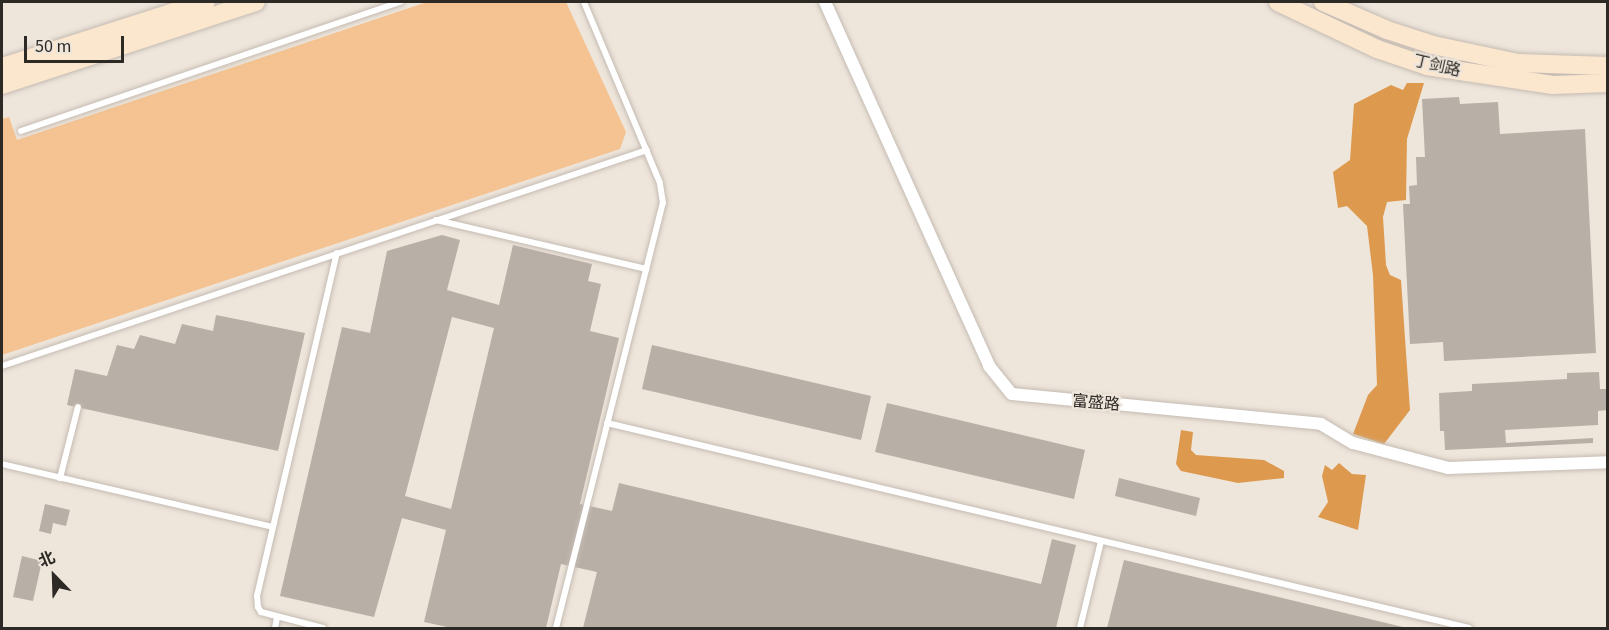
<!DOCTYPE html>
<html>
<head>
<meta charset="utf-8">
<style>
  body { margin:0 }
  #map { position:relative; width:1609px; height:630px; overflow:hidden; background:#eee5db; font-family:"Source Sans 3","Noto Sans SC",sans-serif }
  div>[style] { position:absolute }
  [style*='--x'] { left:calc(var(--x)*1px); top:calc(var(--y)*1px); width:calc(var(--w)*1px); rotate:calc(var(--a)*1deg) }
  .green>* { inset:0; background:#f4c391 }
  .water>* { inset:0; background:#dd9a4f }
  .building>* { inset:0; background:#b8afa6 }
  .roads { filter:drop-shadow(0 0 2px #c4bbb2) drop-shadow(0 0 2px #c4bbb2) }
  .service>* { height:6px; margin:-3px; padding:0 3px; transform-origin:3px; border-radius:3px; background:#fff }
  .minor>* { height:12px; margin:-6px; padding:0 6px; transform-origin:6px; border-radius:6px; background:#fff }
  .secondary>* { height:18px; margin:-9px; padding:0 9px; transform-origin:9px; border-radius:9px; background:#fbe6ce }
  span { translate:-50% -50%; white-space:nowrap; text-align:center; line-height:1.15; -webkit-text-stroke:4.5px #eee5db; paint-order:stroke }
  .street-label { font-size:16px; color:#2d2a26 }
  .frame { position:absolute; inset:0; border:3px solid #2d2a26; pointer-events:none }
  .north { position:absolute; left:24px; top:546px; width:60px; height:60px; -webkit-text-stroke:4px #eee5db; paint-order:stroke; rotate:337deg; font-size:16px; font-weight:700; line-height:24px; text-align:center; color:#2d2a26 }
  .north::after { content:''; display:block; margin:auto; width:21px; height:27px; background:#2d2a26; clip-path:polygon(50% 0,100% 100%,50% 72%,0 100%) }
  .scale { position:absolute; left:24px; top:36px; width:100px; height:27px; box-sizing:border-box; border:3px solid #2d2a26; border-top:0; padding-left:8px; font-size:18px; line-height:21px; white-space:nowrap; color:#2d2a26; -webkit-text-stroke:4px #eee5db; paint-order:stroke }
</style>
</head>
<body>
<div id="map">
  <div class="green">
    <div style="clip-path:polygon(427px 2px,566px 2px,626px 132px,620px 149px,2px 355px,2px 119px,9px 117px,17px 140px)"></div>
  </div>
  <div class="water">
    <div style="clip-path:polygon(1407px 83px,1424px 83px,1407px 139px,1406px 200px,1387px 202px,1383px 217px,1386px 265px,1390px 275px,1401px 280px,1410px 410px,1384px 444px,1353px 434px,1368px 395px,1377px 385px,1373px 275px,1367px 226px,1347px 206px,1338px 208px,1333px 172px,1350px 160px,1354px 104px,1391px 85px,1403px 90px)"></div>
    <div style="clip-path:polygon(1181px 430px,1193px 432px,1191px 450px,1196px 455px,1264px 460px,1284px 471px,1284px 478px,1238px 483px,1181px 471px,1176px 464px)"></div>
    <div style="clip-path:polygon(1339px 463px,1352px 474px,1366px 475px,1358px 530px,1318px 517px,1328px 502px,1322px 476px,1325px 465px,1332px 470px)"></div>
  </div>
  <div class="building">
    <div style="clip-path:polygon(1459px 97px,1460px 104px,1498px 102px,1500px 134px,1585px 129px,1596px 353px,1444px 361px,1443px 342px,1410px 344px,1403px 204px,1410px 204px,1409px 186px,1417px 185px,1416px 157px,1425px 157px,1422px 99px)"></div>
    <div style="clip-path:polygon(evenodd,442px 235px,460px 240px,447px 290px,499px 305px,513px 245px,592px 264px,588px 281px,601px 284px,590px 331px,619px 338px,580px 504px,612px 511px,619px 483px,1041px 584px,1052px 539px,1076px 545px,1056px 628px,583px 628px,597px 572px,561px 564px,546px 628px,452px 628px,424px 622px,446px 530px,402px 518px,374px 617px,280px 596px,342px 327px,370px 333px,387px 251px,442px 235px,452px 317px,494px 328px,451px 509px,405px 496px,452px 317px)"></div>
    <div style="clip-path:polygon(216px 315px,305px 333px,278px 451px,67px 405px,75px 369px,107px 376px,117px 345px,134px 349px,140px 335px,175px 344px,182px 324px,213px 331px)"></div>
    <div style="clip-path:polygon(652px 345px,871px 396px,861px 440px,642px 389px)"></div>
    <div style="clip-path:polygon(1599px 372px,1600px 389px,1608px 389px,1608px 410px,1598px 411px,1598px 425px,1505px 430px,1506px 443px,1593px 438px,1593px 443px,1445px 450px,1444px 431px,1440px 431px,1439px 393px,1472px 391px,1472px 384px,1567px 379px,1567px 373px)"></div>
    <div style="clip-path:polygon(887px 403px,1085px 450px,1074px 499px,875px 452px)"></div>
    <div style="clip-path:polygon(1119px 478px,1200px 498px,1196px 516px,1115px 496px)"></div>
    <div style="clip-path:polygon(45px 504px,70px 510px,66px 526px,53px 523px,51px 534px,39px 531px)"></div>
    <div style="clip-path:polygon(22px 556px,42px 561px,33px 601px,13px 597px)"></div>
    <div style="clip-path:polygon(1124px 560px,1407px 628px,1107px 628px)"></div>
  </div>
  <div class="roads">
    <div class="service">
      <div style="--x:21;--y:131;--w:401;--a:-18.8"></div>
      <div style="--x:436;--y:220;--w:216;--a:13.1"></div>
      <div style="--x:2;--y:366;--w:680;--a:-18.51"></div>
      <div style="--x:607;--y:423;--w:886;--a:13.38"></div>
      <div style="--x:2;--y:464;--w:278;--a:13.1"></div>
      <div style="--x:60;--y:478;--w:73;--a:-75.8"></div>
      <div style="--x:275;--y:628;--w:10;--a:-79"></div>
      <div style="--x:323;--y:628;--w:64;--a:-165.5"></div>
      <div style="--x:261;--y:612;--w:6;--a:-121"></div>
      <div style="--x:258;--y:607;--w:11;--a:-95"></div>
      <div style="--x:257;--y:596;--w:352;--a:-76.9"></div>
      <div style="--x:556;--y:628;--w:438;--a:-75.9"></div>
      <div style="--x:663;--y:203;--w:20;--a:-99"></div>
      <div style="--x:660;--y:183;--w:196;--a:-112.8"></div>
      <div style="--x:1080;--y:628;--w:89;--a:-76.4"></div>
    </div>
    <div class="minor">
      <div style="--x:825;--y:2;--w:399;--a:65.7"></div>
      <div style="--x:989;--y:366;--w:36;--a:51"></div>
      <div style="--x:1012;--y:394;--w:310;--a:5.5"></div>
      <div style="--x:1321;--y:424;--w:37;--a:31"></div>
      <div style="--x:1353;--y:443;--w:98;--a:14.7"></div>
      <div style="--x:1448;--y:468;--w:160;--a:-2.1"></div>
    </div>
    <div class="secondary">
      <div style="--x:1278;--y:2;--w:110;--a:25.4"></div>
      <div style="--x:1377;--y:49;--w:53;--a:18.8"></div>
      <div style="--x:1427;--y:66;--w:127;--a:8.6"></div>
      <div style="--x:1553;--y:85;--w:55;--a:-2.1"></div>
      <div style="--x:1323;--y:2;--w:70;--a:23.6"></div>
      <div style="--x:1387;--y:30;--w:48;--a:18.1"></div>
      <div style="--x:1433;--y:45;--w:87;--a:12"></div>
      <div style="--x:1518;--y:63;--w:90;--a:1.9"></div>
      <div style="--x:2;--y:67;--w:214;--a:-17.7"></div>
      <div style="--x:2;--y:85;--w:267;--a:-18.1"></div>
    </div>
  </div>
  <div class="street-label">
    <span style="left:1437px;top:66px;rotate:13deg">丁剑路</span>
    <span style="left:1096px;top:403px;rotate:5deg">富盛路</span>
  </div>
  <div class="frame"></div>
  <div class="north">北</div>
  <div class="scale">50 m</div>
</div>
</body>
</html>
